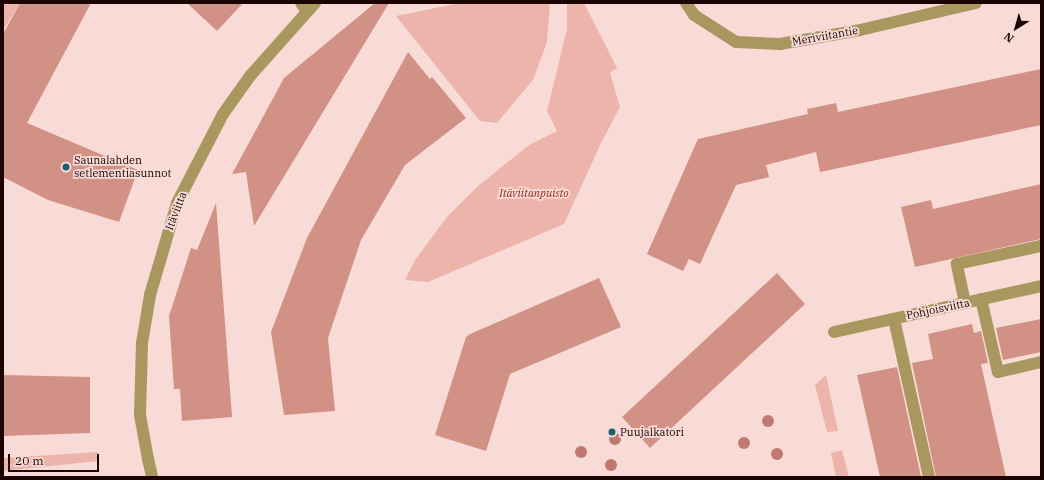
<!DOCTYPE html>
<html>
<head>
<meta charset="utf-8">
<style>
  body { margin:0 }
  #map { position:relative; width:1044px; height:480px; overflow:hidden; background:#f8dbd6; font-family:"IBM Plex Serif",serif }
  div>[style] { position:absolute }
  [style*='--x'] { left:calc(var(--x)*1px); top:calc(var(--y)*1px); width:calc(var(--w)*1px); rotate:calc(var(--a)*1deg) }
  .green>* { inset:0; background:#ecb4aa }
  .building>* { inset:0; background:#d29185 }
  .lane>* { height:12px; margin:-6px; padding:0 6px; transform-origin:6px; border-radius:6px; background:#aa9760 }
  .street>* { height:12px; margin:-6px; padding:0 6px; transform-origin:6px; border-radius:6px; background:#aa9760 }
  .trees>* { width:12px; height:12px; margin:-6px; border-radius:50%; background:#bf796f }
  .dots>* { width:11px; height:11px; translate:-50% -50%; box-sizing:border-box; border:2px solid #f8dbd6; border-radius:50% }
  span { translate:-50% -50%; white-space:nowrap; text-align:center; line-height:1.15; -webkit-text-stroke:3.5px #f8dbd6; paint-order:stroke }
  .street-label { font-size:11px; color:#1a0503 }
  .poi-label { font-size:11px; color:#1a0503 }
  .left { translate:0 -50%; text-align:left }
  .park-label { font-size:11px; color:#90291b; font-style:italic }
  .frame { position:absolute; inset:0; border:4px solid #1a0503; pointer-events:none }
  .north { position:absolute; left:996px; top:8px; width:40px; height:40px; -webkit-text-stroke:3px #f8dbd6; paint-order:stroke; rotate:217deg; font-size:11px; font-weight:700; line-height:16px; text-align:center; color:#1a0503 }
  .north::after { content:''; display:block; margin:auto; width:14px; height:18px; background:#1a0503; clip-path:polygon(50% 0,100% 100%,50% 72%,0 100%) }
  .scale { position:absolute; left:8px; top:454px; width:91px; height:18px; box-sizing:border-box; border:2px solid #1a0503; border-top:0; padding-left:5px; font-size:12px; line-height:14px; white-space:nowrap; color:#1a0503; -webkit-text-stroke:3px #f8dbd6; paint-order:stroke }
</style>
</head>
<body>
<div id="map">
  <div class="green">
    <div style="clip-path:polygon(3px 3px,20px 3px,3px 30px)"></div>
    <div style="clip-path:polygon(460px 3px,550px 3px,547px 42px,533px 80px,497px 123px,480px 121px,396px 16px)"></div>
    <div style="clip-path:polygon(567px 3px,584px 3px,617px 68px,610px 73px,620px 107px,601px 143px,564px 224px,428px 282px,405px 280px,415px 260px,447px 217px,477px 187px,529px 145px,557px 131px,547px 111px,567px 29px)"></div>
    <div style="clip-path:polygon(826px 375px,838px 431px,827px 432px,815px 385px)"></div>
    <div style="clip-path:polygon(842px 450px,849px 477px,836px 477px,831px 453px)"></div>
    <div style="clip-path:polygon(98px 452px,98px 461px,3px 471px,3px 458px)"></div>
  </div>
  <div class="building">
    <div style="clip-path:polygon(20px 3px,91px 3px,27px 123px,138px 170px,119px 222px,48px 200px,3px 177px,3px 34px)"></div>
    <div style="clip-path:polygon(187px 3px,243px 3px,217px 31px)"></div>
    <div style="clip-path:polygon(375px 3px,389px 3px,254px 226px,246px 172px,232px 174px,284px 78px)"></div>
    <div style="clip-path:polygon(408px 52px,430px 79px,432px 77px,466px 118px,405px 165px,361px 240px,328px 338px,335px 411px,284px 415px,271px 332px,307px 238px)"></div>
    <div style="clip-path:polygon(1041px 69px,1041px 125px,820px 172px,816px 152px,766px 165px,769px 177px,736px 185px,700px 264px,689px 259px,683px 271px,647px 254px,698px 139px,808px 114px,807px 109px,836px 103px,838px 112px)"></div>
    <div style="clip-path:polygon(1041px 184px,1041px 239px,915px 267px,901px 207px,931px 200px,933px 209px)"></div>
    <div style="clip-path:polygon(216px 203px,232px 417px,182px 421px,180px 389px,174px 389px,169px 316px,191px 248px,197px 250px)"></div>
    <div style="clip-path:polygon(777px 273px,805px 304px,650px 448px,622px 417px)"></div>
    <div style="clip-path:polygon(599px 278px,621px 327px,510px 374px,486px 451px,435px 435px,466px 337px,470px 334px)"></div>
    <div style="clip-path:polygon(1041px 319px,1041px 352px,1003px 360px,996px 328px)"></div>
    <div style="clip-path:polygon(972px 324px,974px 333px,981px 331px,988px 363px,981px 364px,1006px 477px,936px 477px,912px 363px,933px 359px,928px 334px)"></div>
    <div style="clip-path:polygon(897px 367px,921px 477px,880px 477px,857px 375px)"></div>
    <div style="clip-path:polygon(3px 375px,90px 377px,90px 433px,3px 436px)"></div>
  </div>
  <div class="lane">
    <div style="--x:301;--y:3;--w:9;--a:54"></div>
    <div style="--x:981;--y:299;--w:75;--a:76.9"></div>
    <div style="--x:998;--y:372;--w:44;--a:-13.1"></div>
    <div style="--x:965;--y:303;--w:40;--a:-102"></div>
    <div style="--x:957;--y:264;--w:86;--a:-12.1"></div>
    <div style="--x:894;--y:319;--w:162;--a:77.5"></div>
    <div style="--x:148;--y:459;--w:18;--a:77"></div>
  </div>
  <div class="street">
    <div style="--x:686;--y:3;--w:14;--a:56"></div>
    <div style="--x:694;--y:15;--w:50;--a:32.7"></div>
    <div style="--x:736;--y:42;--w:44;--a:2.6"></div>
    <div style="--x:780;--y:44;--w:81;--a:-9.9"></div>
    <div style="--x:860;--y:30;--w:119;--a:-13.1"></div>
    <div style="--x:834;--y:332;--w:212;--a:-12.5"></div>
    <div style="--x:148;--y:459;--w:45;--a:-100.3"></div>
    <div style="--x:140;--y:415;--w:72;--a:-88.4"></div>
    <div style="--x:142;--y:343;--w:49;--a:-80.5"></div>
    <div style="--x:150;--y:295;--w:96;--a:-73.6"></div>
    <div style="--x:177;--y:203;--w:100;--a:-62.7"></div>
    <div style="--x:223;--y:114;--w:47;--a:-54.6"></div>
    <div style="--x:250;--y:76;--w:98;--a:-48.3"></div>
  </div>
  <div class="trees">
    <div style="left:768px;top:421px"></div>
    <div style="left:615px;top:439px"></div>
    <div style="left:744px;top:443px"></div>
    <div style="left:581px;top:452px"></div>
    <div style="left:777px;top:454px"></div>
    <div style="left:611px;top:465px"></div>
  </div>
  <div class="dots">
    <div style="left:66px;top:167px;background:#18636f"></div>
    <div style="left:612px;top:432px;background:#18636f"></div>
  </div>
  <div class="street-label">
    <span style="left:825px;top:36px;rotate:-10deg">Meriviitantie</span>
    <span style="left:176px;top:211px;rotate:-69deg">Itäviitta</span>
    <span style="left:938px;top:309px;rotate:-12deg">Pohjoisviitta</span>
  </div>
  <div class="poi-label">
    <span class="left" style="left:74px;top:167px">Saunalahden<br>setlementiasunnot</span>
    <span class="left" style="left:620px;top:432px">Puujalkatori</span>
  </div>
  <div class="park-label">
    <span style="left:534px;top:193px">Itäviitanpuisto</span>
  </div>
  <div class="frame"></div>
  <div class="north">N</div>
  <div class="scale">20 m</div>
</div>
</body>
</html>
